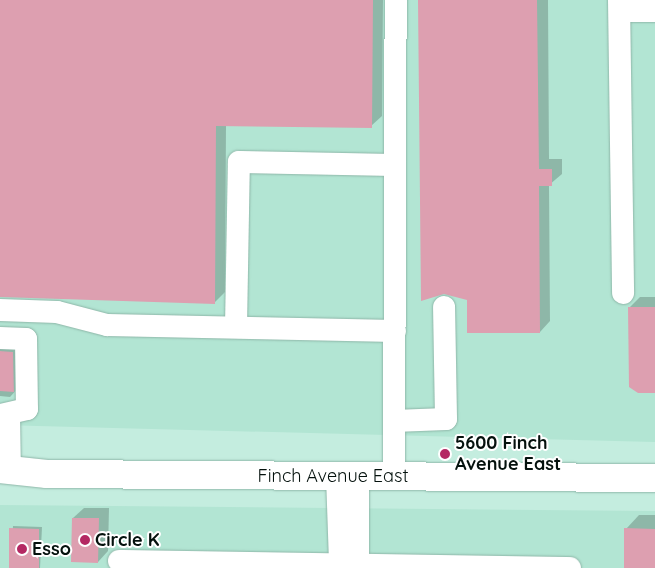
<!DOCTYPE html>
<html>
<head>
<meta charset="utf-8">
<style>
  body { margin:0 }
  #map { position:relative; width:655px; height:568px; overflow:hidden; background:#c4eddf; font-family:Quicksand,sans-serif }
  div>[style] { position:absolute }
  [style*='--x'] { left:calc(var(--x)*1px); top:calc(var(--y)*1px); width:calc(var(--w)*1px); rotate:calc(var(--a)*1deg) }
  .built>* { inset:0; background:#b2e5d3 }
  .shadow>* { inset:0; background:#0003 }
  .building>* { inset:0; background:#dd9fb0 }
  .roads { filter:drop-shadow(0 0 1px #8eb6a8) drop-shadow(0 0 1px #8eb6a8) }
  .minor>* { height:22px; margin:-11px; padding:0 11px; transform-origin:11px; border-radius:11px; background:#fff }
  .major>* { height:28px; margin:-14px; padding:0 14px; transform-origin:14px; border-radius:14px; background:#fff }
  .dots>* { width:14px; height:14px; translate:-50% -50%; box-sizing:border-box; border:2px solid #fff; border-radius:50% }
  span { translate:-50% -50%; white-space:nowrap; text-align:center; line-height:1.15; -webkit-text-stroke:4px #fff; paint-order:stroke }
  .poi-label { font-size:18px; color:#04110d; font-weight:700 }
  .left { translate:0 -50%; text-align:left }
  .street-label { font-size:18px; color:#04110d }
</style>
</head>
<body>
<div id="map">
  <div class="built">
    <div style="clip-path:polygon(0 0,655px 0,655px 442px,0 425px)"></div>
    <div style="clip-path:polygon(0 505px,655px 511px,655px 568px,0 568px)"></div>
  </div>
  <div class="shadow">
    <div style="clip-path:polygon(1px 0,383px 0,382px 116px,371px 126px,226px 125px,225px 292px,214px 303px,0 296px)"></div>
    <div style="clip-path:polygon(419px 0,548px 0,549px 159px,562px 159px,562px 174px,549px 185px,550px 321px,540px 332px,468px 299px)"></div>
    <div style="clip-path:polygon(640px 297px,655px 297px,655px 392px,629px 308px)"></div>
    <div style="clip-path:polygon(23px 341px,20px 386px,10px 397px,0 396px,0 343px)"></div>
    <div style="clip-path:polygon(84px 508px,109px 508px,108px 551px,98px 562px,73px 518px)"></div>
    <div style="clip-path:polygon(639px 515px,655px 515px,655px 568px,625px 568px,626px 529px)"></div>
    <div style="clip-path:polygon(13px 526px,42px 527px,40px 568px,10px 568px)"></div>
  </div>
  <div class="building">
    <div style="clip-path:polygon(0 0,373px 0,372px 128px,216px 126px,215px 304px,0 297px)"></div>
    <div style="clip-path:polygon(418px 0,537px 0,539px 169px,552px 169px,552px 186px,539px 186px,540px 333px,467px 333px,467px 300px,444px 294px,421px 301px)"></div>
    <div style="clip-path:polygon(628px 307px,655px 307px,655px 393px,638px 393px,629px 387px)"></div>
    <div style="clip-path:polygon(0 351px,13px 352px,14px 392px,0 391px)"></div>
    <div style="clip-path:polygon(72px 518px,99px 518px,98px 563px,71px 562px)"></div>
    <div style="clip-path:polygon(9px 528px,39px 529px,39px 568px,9px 568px)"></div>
    <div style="clip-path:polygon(624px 528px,655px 529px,655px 568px,624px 568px)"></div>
  </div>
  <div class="roads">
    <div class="minor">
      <div style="--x:619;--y:0;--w:293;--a:89.2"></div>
      <div style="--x:620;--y:11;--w:35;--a:0"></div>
      <div style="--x:0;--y:310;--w:57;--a:2"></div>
      <div style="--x:57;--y:312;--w:52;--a:14.6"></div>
      <div style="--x:107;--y:325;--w:288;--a:1.2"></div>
      <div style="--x:236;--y:327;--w:165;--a:-89"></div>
      <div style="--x:239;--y:162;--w:156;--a:1.1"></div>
      <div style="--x:0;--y:338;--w:26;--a:2"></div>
      <div style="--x:26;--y:339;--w:70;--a:89.2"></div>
      <div style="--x:27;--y:409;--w:28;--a:167"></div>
      <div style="--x:9;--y:416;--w:56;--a:89"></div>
      <div style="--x:394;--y:421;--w:52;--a:-2.2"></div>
      <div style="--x:446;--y:419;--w:112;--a:-91"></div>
      <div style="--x:337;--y:476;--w:87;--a:88"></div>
      <div style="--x:358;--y:477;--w:86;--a:90"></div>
      <div style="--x:394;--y:477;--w:477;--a:-89.8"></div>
      <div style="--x:119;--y:561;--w:451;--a:0.9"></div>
    </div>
    <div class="major">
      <div style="--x:0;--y:469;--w:47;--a:6.1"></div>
      <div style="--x:47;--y:474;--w:608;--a:0.38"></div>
    </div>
  </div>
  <div class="dots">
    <div style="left:445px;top:454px;background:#b42963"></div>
    <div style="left:85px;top:540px;background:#b42963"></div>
    <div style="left:22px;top:549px;background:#b42963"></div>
  </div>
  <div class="poi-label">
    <span class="left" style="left:455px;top:454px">5600 Finch<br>Avenue East</span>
    <span class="left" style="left:95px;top:540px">Circle K</span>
    <span class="left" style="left:32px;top:549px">Esso</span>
  </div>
  <div class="street-label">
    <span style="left:333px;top:476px">Finch Avenue East</span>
  </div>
</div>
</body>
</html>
